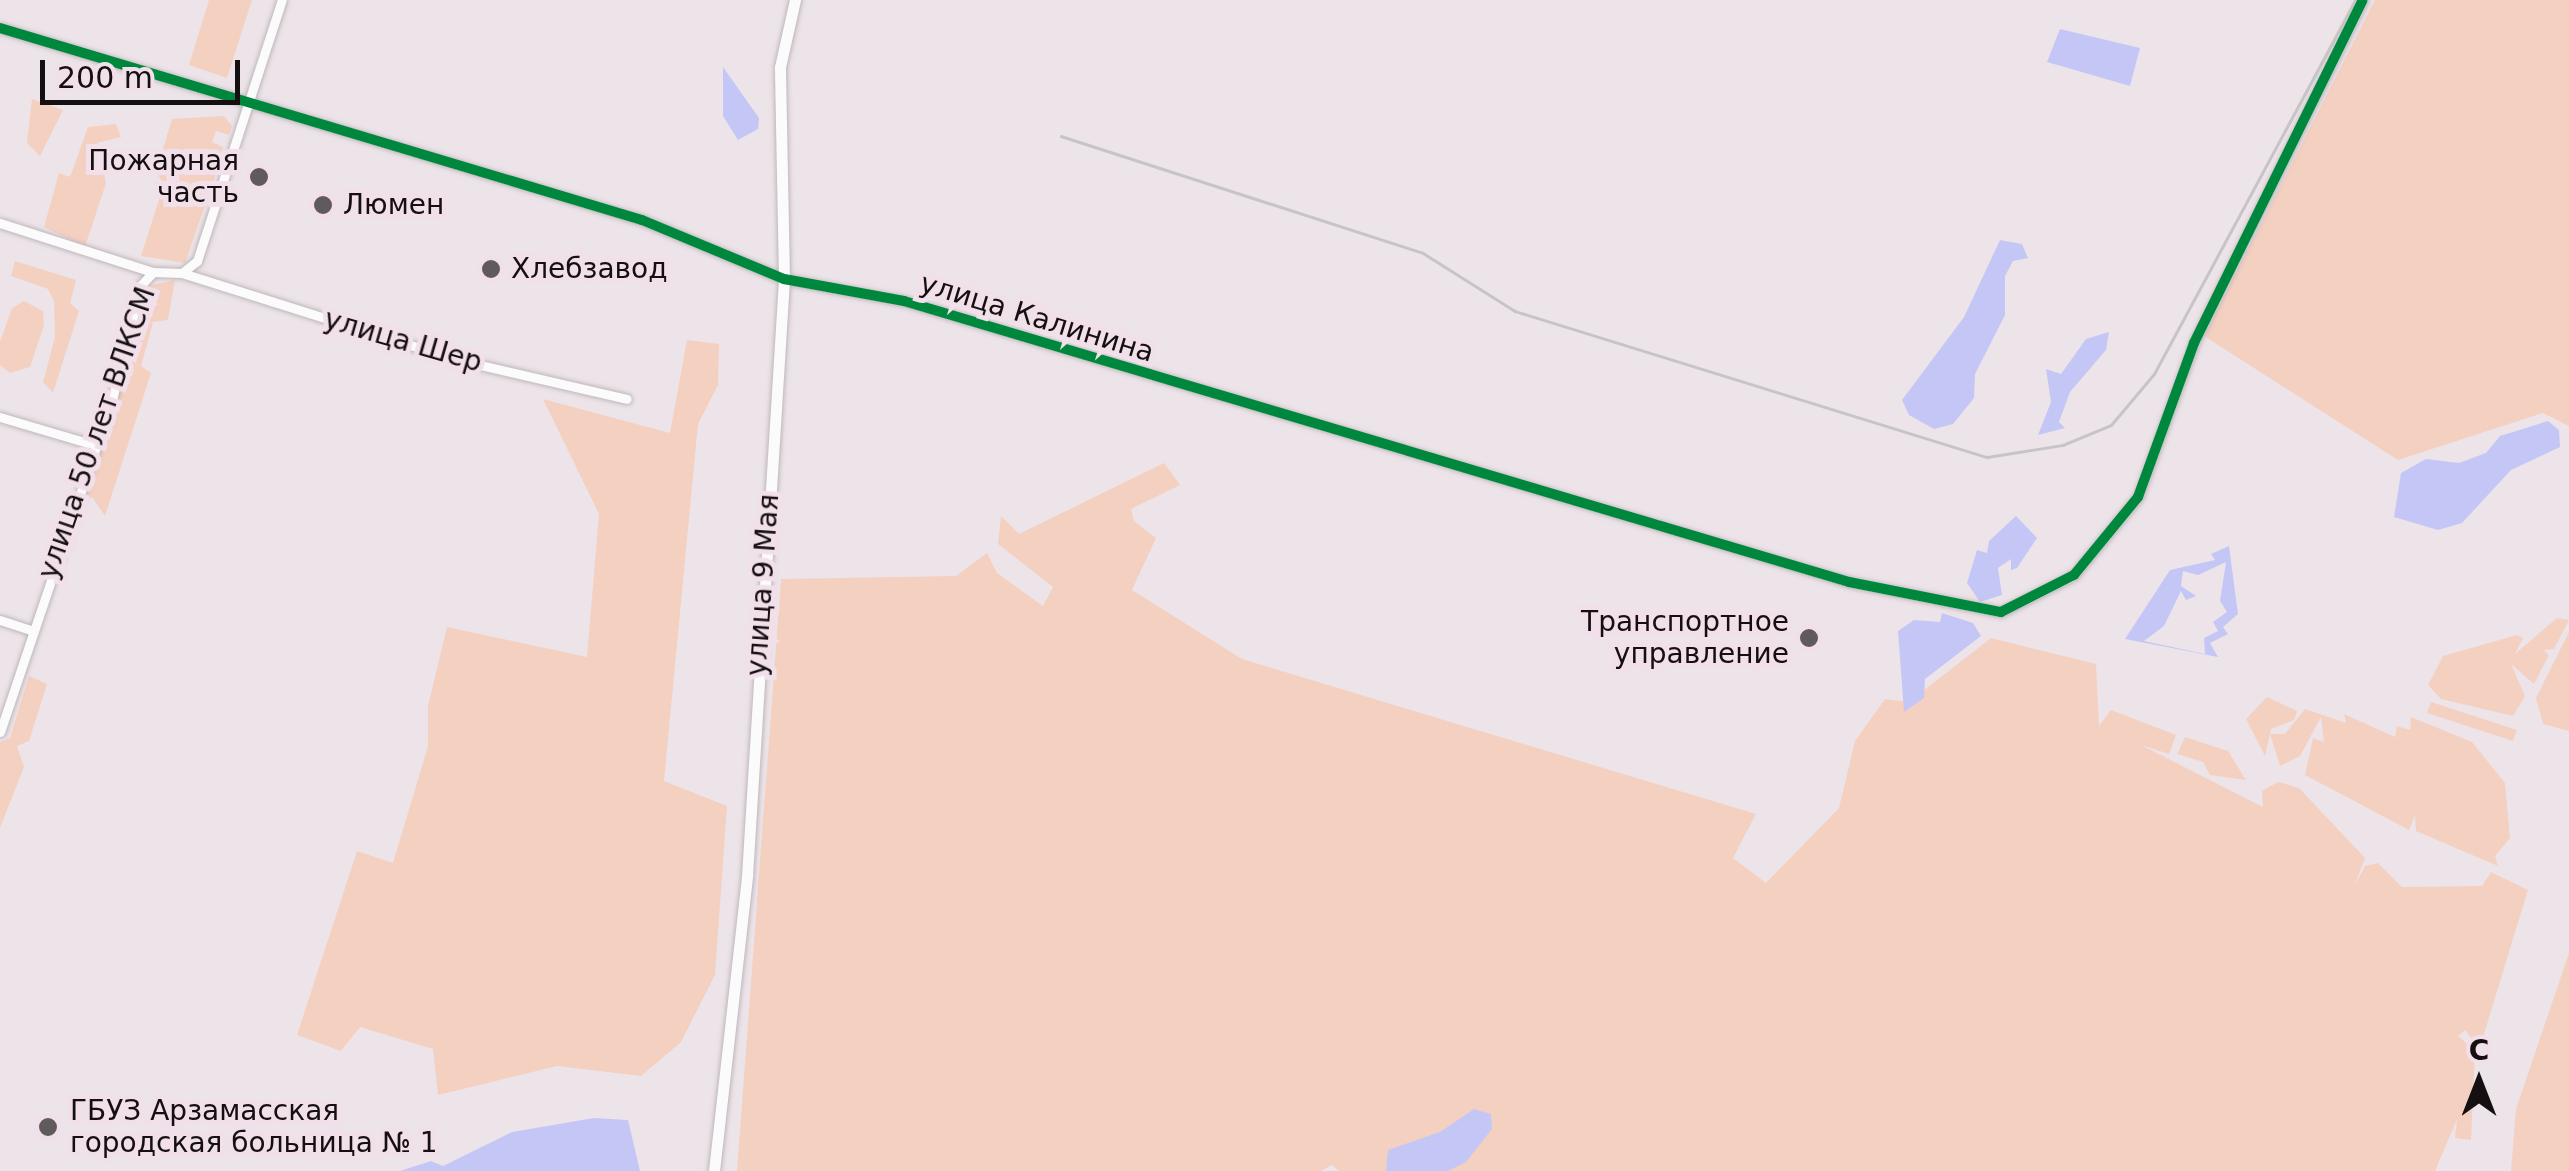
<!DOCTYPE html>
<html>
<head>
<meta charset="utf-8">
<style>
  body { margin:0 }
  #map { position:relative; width:2569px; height:1171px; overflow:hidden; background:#ede4e9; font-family:"DejaVu Sans",sans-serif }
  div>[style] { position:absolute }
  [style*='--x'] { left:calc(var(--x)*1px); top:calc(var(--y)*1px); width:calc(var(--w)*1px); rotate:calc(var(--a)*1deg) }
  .green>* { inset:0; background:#f4d0c1 }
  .water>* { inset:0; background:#c4c7f6 }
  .roads { filter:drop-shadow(0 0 2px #beb7bb) drop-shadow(0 0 2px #beb7bb) }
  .minor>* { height:9px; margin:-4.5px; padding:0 4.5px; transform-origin:4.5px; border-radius:4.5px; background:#fcfbfc }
  .major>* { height:11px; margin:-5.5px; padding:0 5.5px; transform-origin:5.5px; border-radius:5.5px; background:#fcfbfc }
  .rail>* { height:2.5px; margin:-1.25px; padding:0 1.25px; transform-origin:1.25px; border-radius:1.25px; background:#c7c4c5 }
  .cycleway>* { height:10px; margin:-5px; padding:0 5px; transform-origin:5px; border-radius:5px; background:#00873e }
  .dots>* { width:28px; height:28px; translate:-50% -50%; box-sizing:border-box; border:5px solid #f1e0e9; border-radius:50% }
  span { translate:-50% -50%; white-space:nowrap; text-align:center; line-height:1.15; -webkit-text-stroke:10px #f1e0e9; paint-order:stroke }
  .poi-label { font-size:28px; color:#150f12 }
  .right { translate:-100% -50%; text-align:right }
  .left { translate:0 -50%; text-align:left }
  .street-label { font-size:28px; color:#150f12 }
  .north { position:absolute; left:2429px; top:1031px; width:100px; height:100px; -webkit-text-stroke:8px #f1e0e9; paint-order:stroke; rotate:0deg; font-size:28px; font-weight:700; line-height:40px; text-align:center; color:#150f12 }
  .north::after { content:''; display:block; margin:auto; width:35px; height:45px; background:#150f12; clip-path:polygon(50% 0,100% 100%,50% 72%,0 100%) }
  .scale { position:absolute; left:40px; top:60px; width:200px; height:45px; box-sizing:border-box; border:5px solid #150f12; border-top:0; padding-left:12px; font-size:30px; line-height:35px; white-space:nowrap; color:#150f12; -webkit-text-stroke:8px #f1e0e9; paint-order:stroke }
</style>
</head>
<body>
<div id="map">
  <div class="green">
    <div style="clip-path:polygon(209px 0,252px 0,227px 78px,189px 65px)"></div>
    <div style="clip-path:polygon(2375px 0,2569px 0,2569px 426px,2543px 413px,2398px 460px,2204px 336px)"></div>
    <div style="clip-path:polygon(32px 99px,63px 110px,40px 156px,27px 143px)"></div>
    <div style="clip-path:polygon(224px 116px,232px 126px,229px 135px,216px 131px,212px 142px,223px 147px,220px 162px,185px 263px,141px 256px,164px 184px,156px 172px,172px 119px)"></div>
    <div style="clip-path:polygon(116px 124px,121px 137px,97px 143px,106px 183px,85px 247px,44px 227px,59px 173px,70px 177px,88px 127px)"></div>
    <div style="clip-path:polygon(15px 261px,76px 280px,70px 303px,79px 311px,53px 393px,43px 382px,55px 337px,54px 301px,48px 289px,11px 276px)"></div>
    <div style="clip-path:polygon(175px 280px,168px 320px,153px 322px,141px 366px,151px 373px,105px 516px,92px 497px,79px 503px,144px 287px)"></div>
    <div style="clip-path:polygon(24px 301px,43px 311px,44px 325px,30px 367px,10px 373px,0 365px,0 342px,12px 308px)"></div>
    <div style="clip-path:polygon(687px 340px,719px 344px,718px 385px,698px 424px,664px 781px,727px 806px,715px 975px,681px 1042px,641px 1076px,557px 1066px,438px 1095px,433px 1049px,360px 1027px,341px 1051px,297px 1035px,357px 851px,393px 863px,428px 746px,428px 706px,447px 627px,587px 657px,599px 514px,543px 399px,670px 433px)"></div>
    <div style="clip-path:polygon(1164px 463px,1180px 485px,1131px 509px,1134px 521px,1156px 538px,1132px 590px,1242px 659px,1756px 814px,1733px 858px,1766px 883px,1839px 808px,1855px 741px,1885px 699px,1909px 702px,1991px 638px,2096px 664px,2099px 726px,2111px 710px,2176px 735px,2169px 754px,2141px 745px,2263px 807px,2262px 791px,2278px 782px,2299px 788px,2365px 858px,2354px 887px,2365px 866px,2378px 863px,2402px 887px,2482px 886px,2491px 872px,2528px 890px,2484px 1034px,2477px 1046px,2465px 1030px,2458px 1036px,2475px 1051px,2471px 1140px,2455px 1138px,2457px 1119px,2435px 1171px,1339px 1171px,1332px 1165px,1321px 1171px,737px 1171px,781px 579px,956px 576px,987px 553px,997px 573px,1043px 606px,1053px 587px,998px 544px,1001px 516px,1019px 534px)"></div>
    <div style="clip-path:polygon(2557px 618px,2569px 620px,2554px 649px,2544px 650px,2549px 655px,2534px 684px,2511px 664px,2525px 696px,2513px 716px,2441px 699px,2428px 685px,2443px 656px,2517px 635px,2523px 638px,2515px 654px)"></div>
    <div style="clip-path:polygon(2569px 632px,2569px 731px,2543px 724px,2536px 698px)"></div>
    <div style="clip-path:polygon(29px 676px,47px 684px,29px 741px,17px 746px,24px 767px,0 828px,0 742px,10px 738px)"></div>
    <div style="clip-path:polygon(2267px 697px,2297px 711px,2294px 720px,2271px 729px,2265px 756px,2246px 719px)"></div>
    <div style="clip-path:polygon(2431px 702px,2517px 730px,2513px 741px,2427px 713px)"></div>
    <div style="clip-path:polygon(2305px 709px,2346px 723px,2344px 714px,2395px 737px,2397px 726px,2410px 730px,2411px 717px,2472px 742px,2505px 783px,2510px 838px,2495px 856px,2498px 866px,2416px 831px,2415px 815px,2409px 830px,2305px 775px,2313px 738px,2324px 742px,2321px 717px,2300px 756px,2280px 766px,2270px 734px,2285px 734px)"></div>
    <div style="clip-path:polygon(2185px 737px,2228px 751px,2246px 780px,2210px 775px,2203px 762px,2177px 754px)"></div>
    <div style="clip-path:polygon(2569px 953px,2569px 1171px,2511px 1171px,2516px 1109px)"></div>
  </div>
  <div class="water">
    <div style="clip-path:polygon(2060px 29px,2140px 48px,2130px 86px,2047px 62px)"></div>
    <div style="clip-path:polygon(723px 67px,759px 118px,758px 129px,738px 140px,723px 116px)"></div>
    <div style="clip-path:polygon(2000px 240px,2022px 244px,2028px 258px,2013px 261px,2005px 276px,2005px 315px,1975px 374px,1974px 398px,1953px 424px,1934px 429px,1909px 415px,1902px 400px,1964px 317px)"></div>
    <div style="clip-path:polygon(2109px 332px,2106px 350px,2070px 392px,2059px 422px,2065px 428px,2038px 435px,2051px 402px,2046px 369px,2061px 374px,2086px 339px)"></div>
    <div style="clip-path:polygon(2548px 421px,2559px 430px,2560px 447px,2511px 470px,2462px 523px,2438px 530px,2394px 517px,2401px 473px,2426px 459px,2459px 463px,2486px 453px,2500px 436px)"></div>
    <div style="clip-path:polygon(2016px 516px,2037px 538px,2017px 568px,2011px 570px,2011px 559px,1998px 568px,2002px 595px,1980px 602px,1967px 583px,1977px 550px,1987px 553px,1989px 541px)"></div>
    <div style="clip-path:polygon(evenodd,2229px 546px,2238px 614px,2223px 627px,2228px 634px,2210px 643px,2218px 657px,2125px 639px,2170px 570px,2215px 560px,2211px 554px,2229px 546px,2226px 562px,2220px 601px,2227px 612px,2213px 622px,2218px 631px,2204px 638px,2205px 654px,2144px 641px,2164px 626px,2181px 591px,2186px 600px,2196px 596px,2181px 586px,2183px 571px,2198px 575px,2226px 562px)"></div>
    <div style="clip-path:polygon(1942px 613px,1973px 623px,1981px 636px,1925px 679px,1924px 698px,1904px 712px,1898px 631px,1914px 620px,1940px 622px)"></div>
    <div style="clip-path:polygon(1474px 1109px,1491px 1114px,1492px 1129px,1466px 1162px,1448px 1171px,1386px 1171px,1388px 1150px,1440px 1132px)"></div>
    <div style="clip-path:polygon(594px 1118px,628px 1120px,640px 1171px,400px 1171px,431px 1161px,443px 1166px,512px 1132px)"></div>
  </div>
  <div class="roads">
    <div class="minor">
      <div style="--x:0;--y:28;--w:670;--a:16.65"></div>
      <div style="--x:642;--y:220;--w:154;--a:22.6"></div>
      <div style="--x:784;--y:279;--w:122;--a:10.4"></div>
      <div style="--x:904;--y:301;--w:986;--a:16.56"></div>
      <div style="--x:1849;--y:582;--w:155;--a:11.2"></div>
      <div style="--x:2001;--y:612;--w:82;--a:-26.9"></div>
      <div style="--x:2074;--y:575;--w:101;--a:-50.6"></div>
      <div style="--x:2138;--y:497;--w:164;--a:-70"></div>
      <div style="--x:2194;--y:343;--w:382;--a:-63.8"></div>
      <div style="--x:0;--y:223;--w:161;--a:17.8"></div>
      <div style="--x:182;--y:273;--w:289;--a:17.5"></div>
      <div style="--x:458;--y:360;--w:173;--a:13"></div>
      <div style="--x:0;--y:417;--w:95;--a:16.5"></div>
      <div style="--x:0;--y:620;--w:33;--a:18"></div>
      <div style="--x:0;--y:732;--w:354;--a:-71.4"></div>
      <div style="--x:113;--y:396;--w:114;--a:-75.8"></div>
      <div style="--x:141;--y:285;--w:18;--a:-47"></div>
      <div style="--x:153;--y:272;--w:29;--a:2"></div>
      <div style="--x:182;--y:273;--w:19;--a:-39"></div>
      <div style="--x:197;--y:261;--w:274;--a:-72"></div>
    </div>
    <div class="major">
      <div style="--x:714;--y:1171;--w:297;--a:-83.6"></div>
      <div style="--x:747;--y:876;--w:598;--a:-86.45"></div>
      <div style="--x:784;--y:279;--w:212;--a:-91.1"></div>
      <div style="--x:780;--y:67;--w:69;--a:-77.4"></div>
    </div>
  </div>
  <div class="rail">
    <div style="--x:1061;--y:136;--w:380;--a:17.9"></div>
    <div style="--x:1423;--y:253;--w:109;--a:32.2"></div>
    <div style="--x:1515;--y:311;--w:494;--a:17.2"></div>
    <div style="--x:1987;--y:457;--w:77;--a:-9"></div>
    <div style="--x:2063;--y:445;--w:52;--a:-22.6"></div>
    <div style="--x:2111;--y:425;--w:67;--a:-49.9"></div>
    <div style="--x:2154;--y:374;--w:425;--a:-61.7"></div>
  </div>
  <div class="cycleway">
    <div style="--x:0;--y:28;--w:670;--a:16.65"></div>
    <div style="--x:642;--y:220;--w:154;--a:22.6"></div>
    <div style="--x:784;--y:279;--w:122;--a:10.4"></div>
    <div style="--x:904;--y:301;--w:986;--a:16.56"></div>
    <div style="--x:1849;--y:582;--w:155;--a:11.2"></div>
    <div style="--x:2001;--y:612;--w:82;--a:-26.9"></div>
    <div style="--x:2074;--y:575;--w:101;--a:-50.6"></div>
    <div style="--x:2138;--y:497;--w:164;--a:-70"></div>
    <div style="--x:2194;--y:343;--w:382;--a:-63.8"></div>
  </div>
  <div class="dots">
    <div style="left:259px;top:177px;background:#615a5d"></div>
    <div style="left:323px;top:205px;background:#615a5d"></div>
    <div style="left:491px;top:269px;background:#615a5d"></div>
    <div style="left:1809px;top:638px;background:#615a5d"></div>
    <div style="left:48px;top:1127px;background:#615a5d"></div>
  </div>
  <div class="poi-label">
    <span class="right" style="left:239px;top:177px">Пожарная<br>часть</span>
    <span class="left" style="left:343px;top:205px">Люмен</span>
    <span class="left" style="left:511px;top:269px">Хлебзавод</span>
    <span class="right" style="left:1789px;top:638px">Транспортное<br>управление</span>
    <span class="left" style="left:70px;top:1127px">ГБУЗ Арзамасская<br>городская больница № 1</span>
  </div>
  <div class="street-label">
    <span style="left:1037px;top:318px;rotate:17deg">улица Калинина</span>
    <span style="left:403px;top:341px;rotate:16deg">улица Шер</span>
    <span style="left:97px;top:433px;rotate:-71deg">улица 50 лет ВЛКСМ</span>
    <span style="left:763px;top:585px;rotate:-86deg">улица 9 Мая</span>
  </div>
  <div class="north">С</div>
  <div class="scale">200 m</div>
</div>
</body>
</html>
